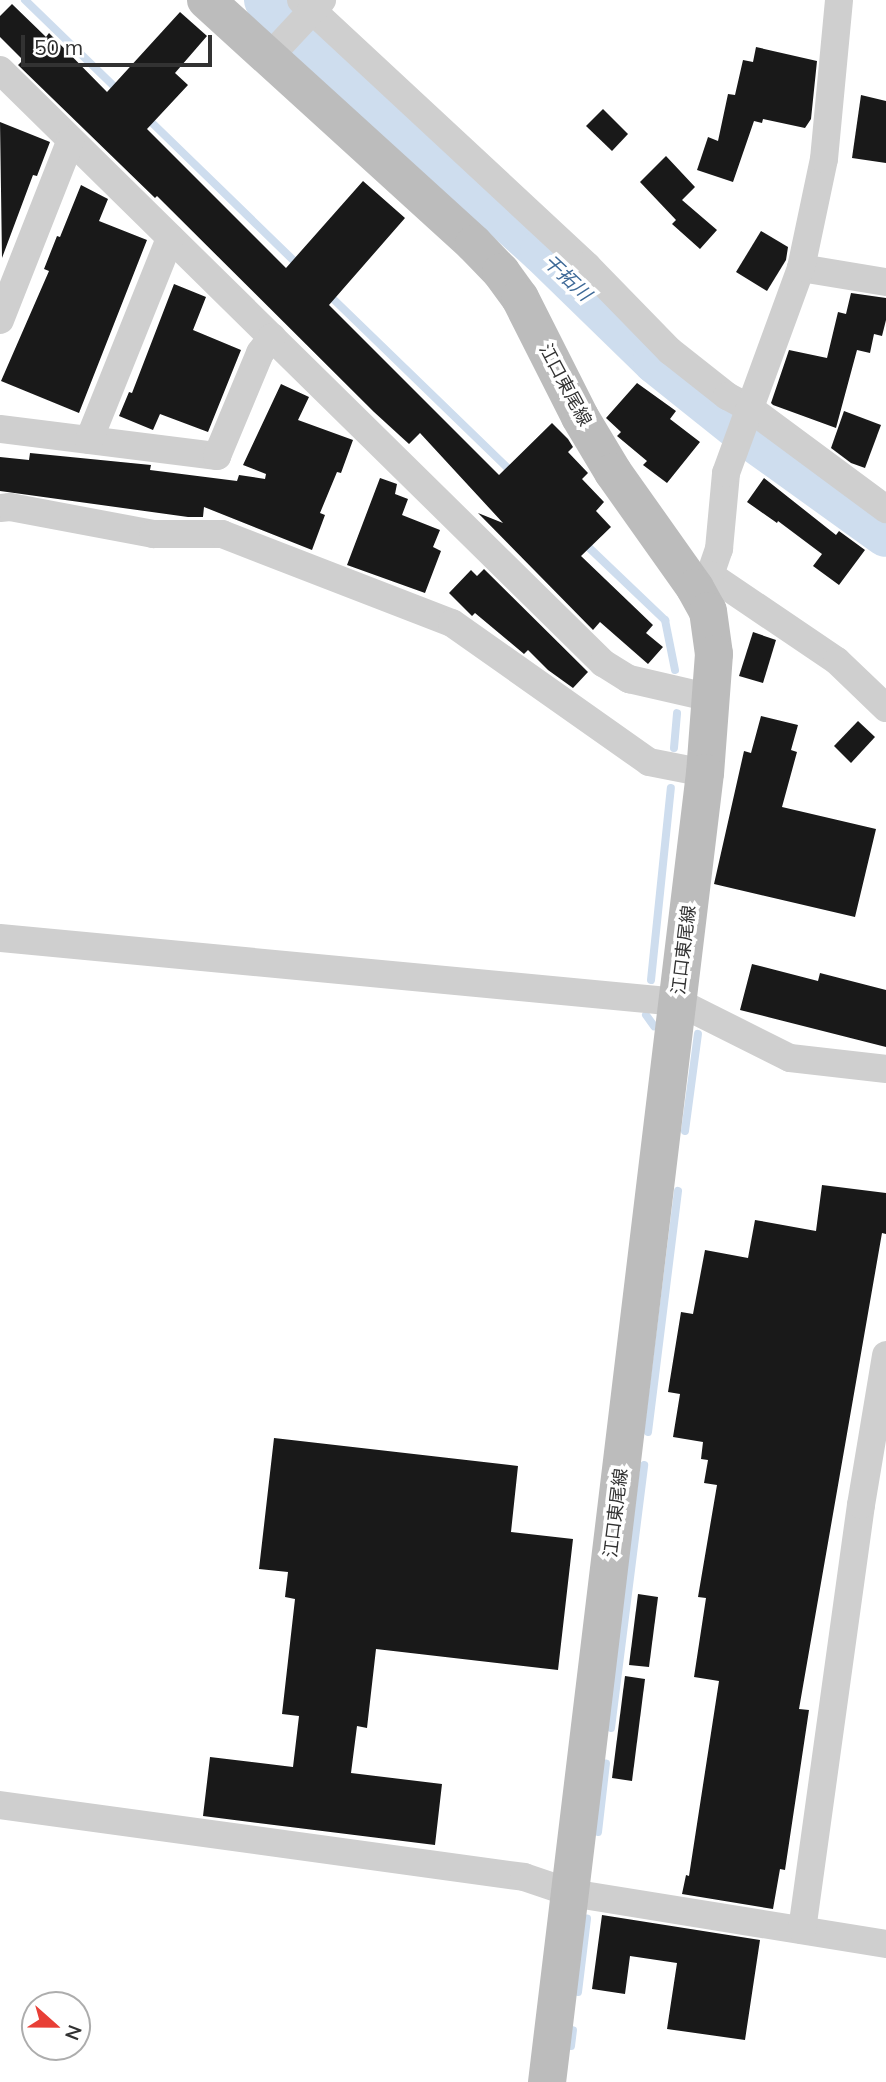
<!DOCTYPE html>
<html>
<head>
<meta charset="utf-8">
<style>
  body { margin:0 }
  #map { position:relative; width:886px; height:2082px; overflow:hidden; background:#fff; font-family:Mulish,"Noto Sans JP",sans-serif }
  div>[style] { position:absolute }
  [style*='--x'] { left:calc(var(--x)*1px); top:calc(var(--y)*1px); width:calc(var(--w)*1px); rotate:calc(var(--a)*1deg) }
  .stream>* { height:8px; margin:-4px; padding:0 4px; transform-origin:4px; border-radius:4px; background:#ceddee }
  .river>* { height:46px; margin:-23px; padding:0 23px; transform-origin:23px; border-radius:23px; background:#ceddee }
  .building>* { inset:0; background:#191919 }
  .street>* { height:28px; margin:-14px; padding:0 14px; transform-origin:14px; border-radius:14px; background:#cfcfcf }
  .secondary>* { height:38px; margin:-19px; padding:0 19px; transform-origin:19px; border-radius:19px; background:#bcbcbc }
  span { translate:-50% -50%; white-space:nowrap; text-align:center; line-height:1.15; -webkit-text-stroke:7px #fff; paint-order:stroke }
  .street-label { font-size:18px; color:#323232 }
  .water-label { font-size:19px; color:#3e6997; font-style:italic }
  .north { position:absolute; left:21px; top:1991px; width:70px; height:70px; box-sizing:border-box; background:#fff; border:2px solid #adadad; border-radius:50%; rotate:111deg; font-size:19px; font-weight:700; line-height:28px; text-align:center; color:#323232 }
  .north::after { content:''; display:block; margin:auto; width:24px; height:32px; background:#e83f36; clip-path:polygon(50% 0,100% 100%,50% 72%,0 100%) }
  .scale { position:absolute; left:21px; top:35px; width:191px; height:32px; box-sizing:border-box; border:4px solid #323232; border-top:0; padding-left:9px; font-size:21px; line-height:24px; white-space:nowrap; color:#323232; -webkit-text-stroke:5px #fff; paint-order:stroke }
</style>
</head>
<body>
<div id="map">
  <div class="stream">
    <div style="--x:25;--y:0;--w:134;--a:44.1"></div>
    <div style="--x:145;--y:116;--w:215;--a:44.2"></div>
    <div style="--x:326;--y:292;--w:260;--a:44.1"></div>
    <div style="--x:582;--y:541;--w:115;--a:43.6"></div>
    <div style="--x:665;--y:620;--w:51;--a:78.7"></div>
    <div style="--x:674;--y:748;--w:35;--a:-85"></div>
    <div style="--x:651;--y:980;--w:193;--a:-84.1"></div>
    <div style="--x:646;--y:1015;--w:14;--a:54"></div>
    <div style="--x:685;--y:1131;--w:98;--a:-82.4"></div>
    <div style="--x:648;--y:1432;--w:243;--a:-82.9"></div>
    <div style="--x:611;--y:1728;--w:265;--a:-82.8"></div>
    <div style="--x:598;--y:1832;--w:69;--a:-83.4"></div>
    <div style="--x:578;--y:1992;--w:74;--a:-83"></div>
    <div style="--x:571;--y:2046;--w:16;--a:-83"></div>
  </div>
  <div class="river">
    <div style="--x:267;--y:0;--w:373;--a:42.3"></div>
    <div style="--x:543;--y:251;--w:158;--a:44.2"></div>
    <div style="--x:656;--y:361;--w:117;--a:38.7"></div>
    <div style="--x:747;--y:434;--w:171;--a:35.7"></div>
  </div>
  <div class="building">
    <div style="clip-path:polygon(12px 4px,46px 37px,49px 33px,107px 92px,180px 12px,207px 36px,175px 73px,188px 85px,147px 129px,286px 268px,363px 181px,405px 218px,329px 305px,499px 475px,552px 423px,568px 439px,573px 447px,568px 452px,588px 473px,582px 479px,604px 502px,596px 511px,611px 527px,581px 556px,653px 625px,646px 633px,663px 647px,648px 664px,600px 622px,593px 630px,478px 513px,503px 523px,420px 433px,409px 444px,374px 412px,157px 196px,155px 198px,18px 65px,23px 60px,0 37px,0 16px)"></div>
    <div style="clip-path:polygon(756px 47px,817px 61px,811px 119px,805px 128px,763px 119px,762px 123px,754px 121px,733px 182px,697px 170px,708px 137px,718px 141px,728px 94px,735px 95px,743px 60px,753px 62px)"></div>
    <div style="clip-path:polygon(861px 95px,886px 101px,886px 163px,852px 158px)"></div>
    <div style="clip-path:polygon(603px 109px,628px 134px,612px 151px,586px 126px)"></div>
    <div style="clip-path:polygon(0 122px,50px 142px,37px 176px,33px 175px,2px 258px)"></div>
    <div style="clip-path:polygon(666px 156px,695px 187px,682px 200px,717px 230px,700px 249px,672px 224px,676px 220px,640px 182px)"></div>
    <div style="clip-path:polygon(81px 185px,108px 199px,99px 221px,147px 240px,79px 413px,1px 381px,49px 271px,44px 269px,57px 236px,60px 237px)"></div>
    <div style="clip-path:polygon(761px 231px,788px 247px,786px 260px,767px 291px,736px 272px)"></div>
    <div style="clip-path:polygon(174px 284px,206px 297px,193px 330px,241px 350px,208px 432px,160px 414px,153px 430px,119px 416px,129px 392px,132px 393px)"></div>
    <div style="clip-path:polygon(851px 293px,886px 298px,886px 320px,882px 336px,874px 334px,870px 353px,857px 350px,836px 428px,773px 405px,771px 403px,789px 350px,827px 358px,838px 312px,846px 314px)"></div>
    <div style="clip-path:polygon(637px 383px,676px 411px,670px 419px,700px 442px,667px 483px,643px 465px,647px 461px,617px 436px,621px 432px,606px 418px)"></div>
    <div style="clip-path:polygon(281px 384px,309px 397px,298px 420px,353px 440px,341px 473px,337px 472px,320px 513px,325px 515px,312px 550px,204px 507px,203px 517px,188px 517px,0 491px,0 457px,29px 460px,30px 453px,151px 465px,150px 470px,237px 481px,239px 475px,265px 479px,266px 474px,243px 465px)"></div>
    <div style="clip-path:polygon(844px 411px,881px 425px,865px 468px,851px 463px,831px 448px)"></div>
    <div style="clip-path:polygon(380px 478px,397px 484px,395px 494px,408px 499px,402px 515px,440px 530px,433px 547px,441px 551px,425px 593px,347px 565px)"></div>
    <div style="clip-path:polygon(764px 478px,836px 535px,839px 531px,865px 550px,839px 585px,813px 566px,822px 554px,778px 521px,777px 523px,747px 502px)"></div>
    <div style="clip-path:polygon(484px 569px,588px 672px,573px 688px,548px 670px,528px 650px,524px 654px,475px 613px,472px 616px,449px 593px,471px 570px,477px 576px)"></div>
    <div style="clip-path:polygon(753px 632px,776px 640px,763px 683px,739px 676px)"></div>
    <div style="clip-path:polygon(761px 716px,798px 725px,791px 750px,797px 752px,782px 807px,876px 829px,855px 917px,714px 884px,744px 751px,751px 753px)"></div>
    <div style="clip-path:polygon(858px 721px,875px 737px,851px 763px,834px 746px)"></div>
    <div style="clip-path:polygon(752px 964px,818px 981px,820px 973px,886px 990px,886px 1047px,740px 1010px)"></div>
    <div style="clip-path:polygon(822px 1185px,886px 1193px,886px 1234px,882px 1233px,799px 1709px,809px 1710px,785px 1870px,780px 1869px,773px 1909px,682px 1894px,686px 1875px,689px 1876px,719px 1681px,694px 1677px,706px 1598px,698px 1597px,717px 1485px,704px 1483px,708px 1460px,701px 1459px,703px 1442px,673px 1437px,680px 1394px,668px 1392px,681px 1312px,693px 1314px,705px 1250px,748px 1258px,755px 1220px,816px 1231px)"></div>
    <div style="clip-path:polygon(274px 1438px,518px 1466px,511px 1532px,573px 1539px,558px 1670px,376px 1649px,367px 1728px,357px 1726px,351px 1773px,442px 1784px,435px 1845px,203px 1816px,210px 1757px,293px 1767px,299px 1716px,282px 1714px,295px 1599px,285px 1597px,288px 1572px,259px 1569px)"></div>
    <div style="clip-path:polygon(638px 1594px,658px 1597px,649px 1667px,629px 1665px)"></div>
    <div style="clip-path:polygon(625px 1676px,645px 1679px,632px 1781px,612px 1778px)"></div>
    <div style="clip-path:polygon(602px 1915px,760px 1940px,745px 2040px,667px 2029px,677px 1963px,630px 1956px,625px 1994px,592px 1989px)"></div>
  </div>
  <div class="street">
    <div style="--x:301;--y:0;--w:391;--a:42.9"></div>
    <div style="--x:587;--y:266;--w:119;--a:45.7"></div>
    <div style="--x:670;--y:351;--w:73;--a:38.3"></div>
    <div style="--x:727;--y:396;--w:24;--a:28"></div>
    <div style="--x:748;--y:407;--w:172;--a:36.5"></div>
    <div style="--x:269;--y:57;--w:78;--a:-47.1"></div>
    <div style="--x:0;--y:70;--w:846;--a:44.52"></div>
    <div style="--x:603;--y:663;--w:31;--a:32"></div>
    <div style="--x:629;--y:679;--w:84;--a:13"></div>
    <div style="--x:801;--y:268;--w:86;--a:9.4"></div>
    <div style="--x:0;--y:320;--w:193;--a:-68.5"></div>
    <div style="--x:0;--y:429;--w:219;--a:7.1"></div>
    <div style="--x:217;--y:456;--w:112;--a:-67.3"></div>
    <div style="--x:260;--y:353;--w:20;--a:-53"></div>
    <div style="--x:89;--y:440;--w:218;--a:-68.1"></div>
    <div style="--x:0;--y:508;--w:10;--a:-6"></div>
    <div style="--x:10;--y:507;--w:146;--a:10.7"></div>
    <div style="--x:153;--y:534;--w:69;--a:0"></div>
    <div style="--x:222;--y:534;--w:247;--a:21.2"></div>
    <div style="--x:452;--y:623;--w:241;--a:35.2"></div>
    <div style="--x:649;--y:762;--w:57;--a:11.1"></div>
    <div style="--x:710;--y:575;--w:153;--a:34.1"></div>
    <div style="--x:837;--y:661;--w:68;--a:43.8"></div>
    <div style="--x:695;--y:588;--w:20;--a:-41"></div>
    <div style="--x:710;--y:575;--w:28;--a:-71"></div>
    <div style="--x:719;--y:549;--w:76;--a:-84.7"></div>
    <div style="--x:726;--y:473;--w:218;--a:-69.9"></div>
    <div style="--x:801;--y:268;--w:111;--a:-78.1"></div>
    <div style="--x:824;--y:159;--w:160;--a:-84.6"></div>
    <div style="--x:0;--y:938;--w:681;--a:5.39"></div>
    <div style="--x:678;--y:1002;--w:125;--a:26.6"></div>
    <div style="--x:790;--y:1058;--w:97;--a:6.5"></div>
    <div style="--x:0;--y:1805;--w:529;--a:7.82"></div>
    <div style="--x:524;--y:1877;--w:50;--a:18.8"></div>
    <div style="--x:571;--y:1893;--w:319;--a:9.2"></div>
    <div style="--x:802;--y:1930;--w:429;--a:-82.1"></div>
    <div style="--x:861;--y:1505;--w:152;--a:-80.5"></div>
  </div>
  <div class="secondary">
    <div style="--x:206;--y:0;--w:362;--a:42.3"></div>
    <div style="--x:474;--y:244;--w:39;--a:46"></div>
    <div style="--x:501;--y:272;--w:32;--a:54"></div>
    <div style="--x:520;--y:298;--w:133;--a:63.2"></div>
    <div style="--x:580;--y:417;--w:64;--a:59"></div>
    <div style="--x:613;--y:472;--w:142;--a:54.7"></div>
    <div style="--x:695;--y:588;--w:26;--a:61"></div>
    <div style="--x:708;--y:611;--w:43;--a:82.1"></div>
    <div style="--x:714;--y:654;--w:119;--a:94.3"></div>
    <div style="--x:705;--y:773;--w:1319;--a:96.88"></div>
  </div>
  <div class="street-label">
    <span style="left:565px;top:385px;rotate:62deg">江口東尾線</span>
    <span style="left:684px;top:950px;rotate:-83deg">江口東尾線</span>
    <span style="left:616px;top:1513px;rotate:-83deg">江口東尾線</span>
  </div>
  <div class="water-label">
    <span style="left:567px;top:278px;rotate:43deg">干拓川</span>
  </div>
  <div class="north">N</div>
  <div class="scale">50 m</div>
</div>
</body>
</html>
